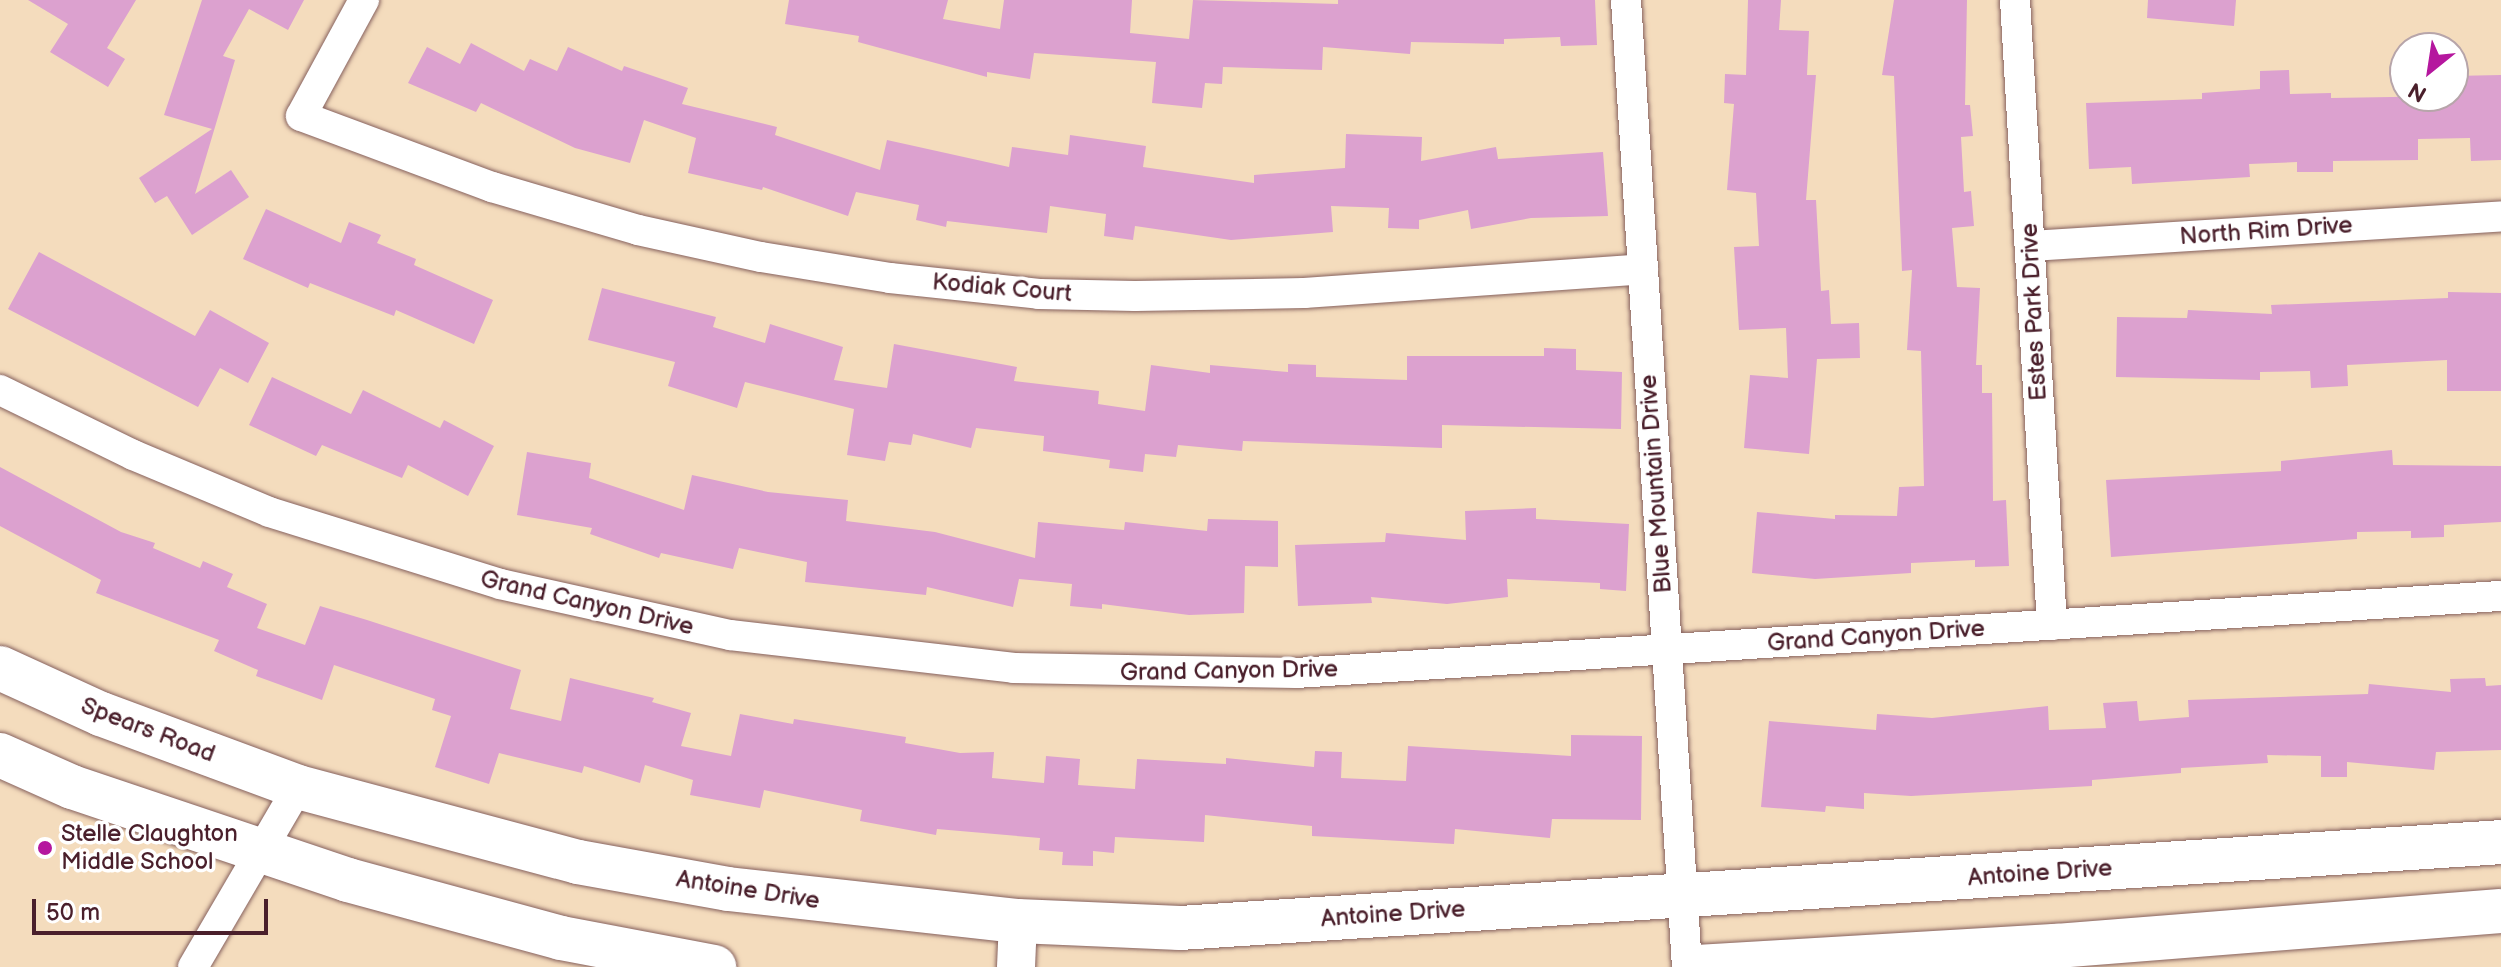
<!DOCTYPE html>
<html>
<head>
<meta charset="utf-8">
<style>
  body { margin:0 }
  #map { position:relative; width:2501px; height:967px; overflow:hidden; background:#f4dcbd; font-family:"Balsamiq Sans",sans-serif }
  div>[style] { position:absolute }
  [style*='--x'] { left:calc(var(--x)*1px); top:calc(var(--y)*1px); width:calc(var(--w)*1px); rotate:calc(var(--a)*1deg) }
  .building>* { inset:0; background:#dca1cf }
  .roads { filter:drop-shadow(0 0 2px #86615e) drop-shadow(0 0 2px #86615e) }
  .minor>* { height:30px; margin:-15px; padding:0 15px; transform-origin:15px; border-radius:15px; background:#fff }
  .tertiary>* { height:38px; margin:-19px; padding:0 19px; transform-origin:19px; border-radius:19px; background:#fff }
  .secondary>* { height:44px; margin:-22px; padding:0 22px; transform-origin:22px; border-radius:22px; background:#fff }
  .dots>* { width:22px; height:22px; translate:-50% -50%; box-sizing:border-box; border:4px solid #fff; border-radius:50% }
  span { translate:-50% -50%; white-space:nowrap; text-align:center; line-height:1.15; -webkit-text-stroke:7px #fff; paint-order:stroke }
  .street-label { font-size:24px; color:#4a1f2b }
  .poi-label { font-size:24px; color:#4a1f2b }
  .left { translate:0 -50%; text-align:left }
  .north { position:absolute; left:2389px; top:32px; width:80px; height:80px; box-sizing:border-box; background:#fff; border:2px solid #b7a5aa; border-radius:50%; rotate:210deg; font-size:22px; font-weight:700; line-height:32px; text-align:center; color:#4a1f2b }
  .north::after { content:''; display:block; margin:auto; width:28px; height:36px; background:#b5179e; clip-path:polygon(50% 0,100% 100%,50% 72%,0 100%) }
  .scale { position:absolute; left:32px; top:899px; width:236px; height:36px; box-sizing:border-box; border:4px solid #4a1f2b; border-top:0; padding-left:10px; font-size:24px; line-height:28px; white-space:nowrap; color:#4a1f2b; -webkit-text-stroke:6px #fff; paint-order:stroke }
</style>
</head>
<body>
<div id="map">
  <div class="building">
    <div style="clip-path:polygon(28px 0,136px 0,107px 48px,125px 59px,108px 87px,50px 52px,68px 24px)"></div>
    <div style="clip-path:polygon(202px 0,304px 0,288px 30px,249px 9px,223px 56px,235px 60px,195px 194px,231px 170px,249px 197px,192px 235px,167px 196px,155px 203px,139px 178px,212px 129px,164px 115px)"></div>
    <div style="clip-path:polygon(789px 0,948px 0,943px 19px,1000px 29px,1004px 0,1132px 0,1130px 33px,1189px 39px,1193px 0,1338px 4px,1338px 0,1595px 0,1597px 45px,1561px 46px,1560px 37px,1504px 39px,1504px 44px,1411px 42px,1410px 54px,1323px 47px,1322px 70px,1223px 67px,1222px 84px,1205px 83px,1202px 108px,1152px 103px,1156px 62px,1034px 53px,1030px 79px,987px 72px,987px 77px,858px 42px,859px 36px,785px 24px)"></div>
    <div style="clip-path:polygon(1748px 0,1781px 0,1779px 30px,1809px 31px,1807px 75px,1816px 75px,1806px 200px,1816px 200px,1821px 291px,1829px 290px,1831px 324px,1859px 323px,1860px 358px,1817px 359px,1809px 454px,1744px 448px,1750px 375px,1788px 378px,1786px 328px,1739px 330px,1734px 247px,1759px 246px,1756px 193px,1727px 190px,1734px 104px,1724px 103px,1725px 74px,1746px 75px)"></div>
    <div style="clip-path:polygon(1894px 0,1967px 0,1965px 105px,1970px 105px,1973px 136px,1961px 137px,1964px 192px,1971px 191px,1974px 226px,1952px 228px,1957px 287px,1980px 288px,1976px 365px,1982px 365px,1982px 393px,1992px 393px,1993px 501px,2006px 500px,2009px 566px,1975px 567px,1975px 560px,1911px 563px,1911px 573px,1815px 579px,1752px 573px,1757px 512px,1835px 519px,1835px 515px,1897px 516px,1899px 487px,1924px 486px,1921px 351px,1907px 350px,1912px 270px,1902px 271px,1894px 76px,1882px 75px)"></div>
    <div style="clip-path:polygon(2148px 0,2236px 0,2234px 26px,2147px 18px)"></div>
    <div style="clip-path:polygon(471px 43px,524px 71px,530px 59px,557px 71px,568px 47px,622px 71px,624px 66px,688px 88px,682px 104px,777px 127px,775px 135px,880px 170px,887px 140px,1009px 167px,1012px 147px,1068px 155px,1070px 135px,1146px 146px,1143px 167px,1254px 183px,1254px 175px,1345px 168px,1346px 134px,1422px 137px,1421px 161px,1496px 147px,1498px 159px,1603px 152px,1608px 216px,1531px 218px,1471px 229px,1468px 210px,1419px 220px,1419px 229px,1388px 228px,1389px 208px,1331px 206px,1333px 232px,1231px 240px,1135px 226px,1133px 240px,1104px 236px,1106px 214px,1050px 206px,1047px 233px,947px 221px,946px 227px,916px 220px,919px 205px,856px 192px,848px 216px,763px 187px,762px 190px,688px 173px,696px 138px,644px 120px,630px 163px,575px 148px,481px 103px,476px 112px,408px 83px,427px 47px,460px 64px)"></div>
    <div style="clip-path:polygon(2289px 70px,2290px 94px,2331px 93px,2331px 98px,2453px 96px,2453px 76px,2501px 75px,2501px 160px,2471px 161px,2470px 138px,2418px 139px,2418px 160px,2333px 161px,2333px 172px,2297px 172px,2297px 162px,2249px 164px,2250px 177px,2132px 184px,2131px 167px,2089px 169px,2086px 103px,2202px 99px,2202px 93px,2260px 89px,2260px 71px)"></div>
    <div style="clip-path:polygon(266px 209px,341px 243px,349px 222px,381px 235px,377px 243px,416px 259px,414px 265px,493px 300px,474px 344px,396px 310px,394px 316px,310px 283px,308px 288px,243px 259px)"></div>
    <div style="clip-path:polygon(39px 252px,195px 336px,210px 310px,269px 343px,248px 383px,220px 368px,198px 407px,8px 309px)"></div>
    <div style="clip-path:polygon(602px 288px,716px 317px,713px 327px,765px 343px,770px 324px,843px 347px,834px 380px,887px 388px,894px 344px,1017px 367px,1014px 381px,1099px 391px,1098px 404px,1145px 411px,1151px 365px,1210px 373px,1210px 365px,1288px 372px,1288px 364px,1316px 365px,1316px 377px,1407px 380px,1407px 356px,1544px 356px,1544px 348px,1576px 349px,1576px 370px,1622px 372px,1621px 429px,1442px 425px,1442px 448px,1243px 441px,1242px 451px,1178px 445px,1176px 457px,1145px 454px,1143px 472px,1109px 468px,1110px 460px,1043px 451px,1044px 436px,976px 428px,971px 448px,913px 434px,911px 445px,889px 442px,885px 461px,847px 455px,854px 409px,745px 382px,737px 408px,668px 386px,675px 362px,588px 340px)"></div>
    <div style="clip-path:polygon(2448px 292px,2501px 293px,2501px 391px,2447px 391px,2447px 360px,2347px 365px,2348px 386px,2311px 388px,2310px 371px,2260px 372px,2260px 380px,2116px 377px,2117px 317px,2187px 318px,2188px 310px,2272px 314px,2271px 305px,2448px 298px)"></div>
    <div style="clip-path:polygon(272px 377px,351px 414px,363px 390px,440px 428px,444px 420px,494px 446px,468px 496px,408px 465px,402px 478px,322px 445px,316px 456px,249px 425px)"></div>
    <div style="clip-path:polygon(2392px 450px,2393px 465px,2501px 466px,2501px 522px,2444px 525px,2444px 537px,2411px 538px,2411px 531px,2357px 532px,2357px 539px,2111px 557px,2106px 480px,2281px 471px,2281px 461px)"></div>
    <div style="clip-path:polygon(527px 452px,591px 463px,589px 478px,684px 510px,692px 475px,768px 492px,848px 500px,846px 521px,935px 532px,1035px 558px,1038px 522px,1124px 530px,1125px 522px,1207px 531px,1208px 519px,1278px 521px,1278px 567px,1245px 566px,1244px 613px,1189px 615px,1102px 604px,1102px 609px,1070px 606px,1072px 584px,1019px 579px,1013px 607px,927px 587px,926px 595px,805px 582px,807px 562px,739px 548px,733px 569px,661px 553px,659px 558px,590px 534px,592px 528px,517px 515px)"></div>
    <div style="clip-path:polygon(0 467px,121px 532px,155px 543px,153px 548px,200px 568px,203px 561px,233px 574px,227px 587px,267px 604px,257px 628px,305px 645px,320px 606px,367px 620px,521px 670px,510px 709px,561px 721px,570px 678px,654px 698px,652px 702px,691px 713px,681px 746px,731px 756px,740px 714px,793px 724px,794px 719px,906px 737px,905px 743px,960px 753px,994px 752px,992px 778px,1044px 783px,1046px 756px,1080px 759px,1078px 785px,1135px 789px,1137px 759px,1226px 764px,1226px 758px,1314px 767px,1315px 751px,1342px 752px,1341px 778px,1406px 781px,1408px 746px,1571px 756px,1571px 735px,1642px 736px,1641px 820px,1552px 819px,1550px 838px,1455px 829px,1454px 844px,1312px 836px,1312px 826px,1205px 815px,1204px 842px,1115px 837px,1114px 853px,1093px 851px,1093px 866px,1062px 865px,1063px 852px,1039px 850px,1040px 838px,937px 829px,936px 835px,860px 821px,862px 810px,764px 790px,760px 808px,690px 795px,693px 780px,645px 765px,640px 783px,584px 766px,582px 773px,499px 753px,489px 784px,435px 767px,451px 716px,432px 710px,435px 699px,334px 665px,322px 700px,256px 676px,258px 670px,214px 651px,219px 640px,96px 593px,101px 580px,0 526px)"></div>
    <div style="clip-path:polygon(1536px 508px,1536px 519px,1629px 524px,1626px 591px,1600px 589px,1600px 583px,1507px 579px,1508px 597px,1447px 604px,1371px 597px,1372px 603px,1298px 606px,1295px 545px,1385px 542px,1386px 533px,1466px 540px,1465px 511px)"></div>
    <div style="clip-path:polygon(2485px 678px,2486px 686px,2501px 685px,2501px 750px,2436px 752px,2434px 770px,2347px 762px,2347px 777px,2321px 777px,2321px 756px,2267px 755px,2268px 763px,2181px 768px,2181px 773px,2092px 780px,2092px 786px,1911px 796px,1864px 793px,1864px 809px,1826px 806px,1825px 812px,1761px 807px,1769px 721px,1876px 730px,1877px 714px,1932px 718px,2048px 706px,2049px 730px,2106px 728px,2103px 703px,2137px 701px,2139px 721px,2189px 717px,2188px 700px,2368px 694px,2369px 684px,2451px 692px,2450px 679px)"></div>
  </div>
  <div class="roads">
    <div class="minor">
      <div style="--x:364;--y:0;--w:132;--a:118.5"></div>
      <div style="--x:301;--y:116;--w:204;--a:20.4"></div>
      <div style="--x:492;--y:187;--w:152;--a:16.4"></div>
      <div style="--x:638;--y:230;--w:126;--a:12.4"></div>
      <div style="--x:761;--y:257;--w:131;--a:9.2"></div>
      <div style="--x:890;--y:278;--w:150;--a:6.1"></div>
      <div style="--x:1039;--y:294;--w:96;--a:1.2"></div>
      <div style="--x:1135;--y:296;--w:169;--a:-1"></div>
      <div style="--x:1304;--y:293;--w:340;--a:-4"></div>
      <div style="--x:1626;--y:0;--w:969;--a:86.39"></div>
      <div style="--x:2015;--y:0;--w:626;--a:86.61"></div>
      <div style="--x:2030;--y:246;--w:472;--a:-3.6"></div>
      <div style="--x:0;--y:390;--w:148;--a:26"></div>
      <div style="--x:133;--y:455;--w:147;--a:22.7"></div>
      <div style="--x:269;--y:512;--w:242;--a:17.3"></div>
      <div style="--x:500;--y:584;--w:236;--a:12.5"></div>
      <div style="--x:730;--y:635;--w:286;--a:6.6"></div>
      <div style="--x:1014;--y:668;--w:282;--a:1"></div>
      <div style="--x:1296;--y:673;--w:1207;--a:-3.66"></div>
      <div style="--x:193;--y:967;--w:208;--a:-59.7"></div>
    </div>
    <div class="tertiary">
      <div style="--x:1016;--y:967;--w:46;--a:-87.5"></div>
    </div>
    <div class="secondary">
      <div style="--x:0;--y:668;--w:111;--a:24.5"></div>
      <div style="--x:101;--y:714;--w:210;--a:20.3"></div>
      <div style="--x:298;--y:787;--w:290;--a:15"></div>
      <div style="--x:578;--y:862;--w:152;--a:10.2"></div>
      <div style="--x:728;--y:889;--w:292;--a:6.3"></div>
      <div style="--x:1018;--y:921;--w:162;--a:2.5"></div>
      <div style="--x:1180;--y:928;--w:1324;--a:-3.72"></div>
      <div style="--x:0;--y:755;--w:79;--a:24"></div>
      <div style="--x:72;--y:787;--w:291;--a:18.6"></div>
      <div style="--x:348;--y:880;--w:221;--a:15.2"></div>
      <div style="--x:561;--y:938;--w:156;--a:10.7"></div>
      <div style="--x:1698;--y:967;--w:359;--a:-3.4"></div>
      <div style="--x:2056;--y:946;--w:446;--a:-4.5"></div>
    </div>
  </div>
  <div class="dots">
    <div style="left:45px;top:848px;background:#b5179e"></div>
  </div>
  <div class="street-label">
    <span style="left:2266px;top:231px;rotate:-4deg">North Rim Drive</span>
    <span style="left:1002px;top:288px;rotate:5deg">Kodiak Court</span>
    <span style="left:2034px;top:312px;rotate:-93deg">Estes Park Drive</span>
    <span style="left:1656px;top:484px;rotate:-94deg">Blue Mountain Drive</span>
    <span style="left:587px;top:603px;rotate:13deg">Grand Canyon Drive</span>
    <span style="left:1876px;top:636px;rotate:-4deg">Grand Canyon Drive</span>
    <span style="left:1229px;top:671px;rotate:-1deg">Grand Canyon Drive</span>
    <span style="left:148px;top:730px;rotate:21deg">Spears Road</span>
    <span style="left:2040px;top:873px;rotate:-4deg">Antoine Drive</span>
    <span style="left:748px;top:890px;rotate:9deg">Antoine Drive</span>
    <span style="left:1393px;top:914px;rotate:-4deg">Antoine Drive</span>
  </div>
  <div class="poi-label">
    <span class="left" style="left:61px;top:848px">Stelle Claughton<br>Middle School</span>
  </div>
  <div class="north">N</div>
  <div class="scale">50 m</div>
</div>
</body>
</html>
